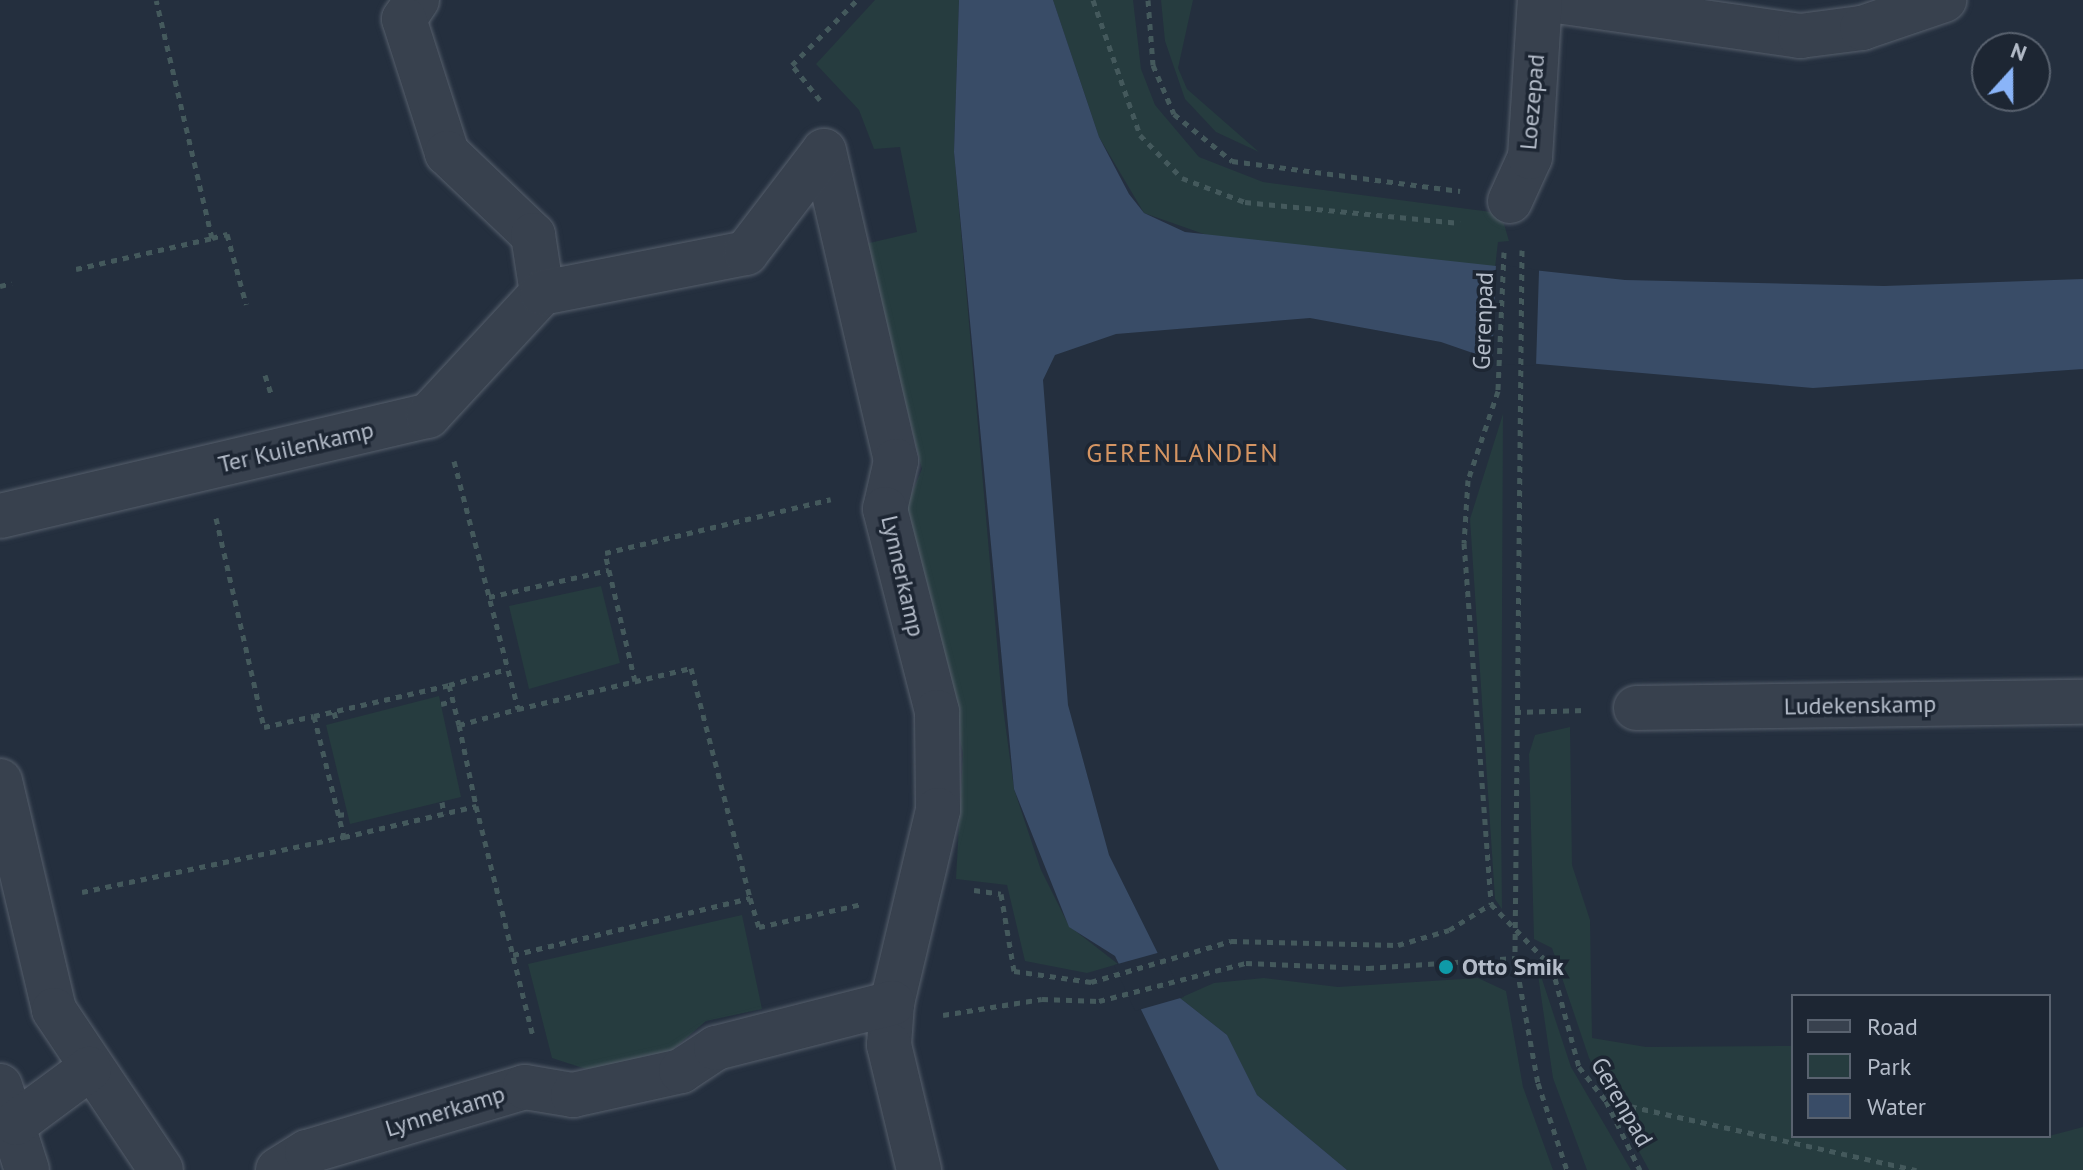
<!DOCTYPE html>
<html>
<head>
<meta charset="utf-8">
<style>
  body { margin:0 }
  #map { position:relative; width:2083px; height:1170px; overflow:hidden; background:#242f3e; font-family:"PT Sans",sans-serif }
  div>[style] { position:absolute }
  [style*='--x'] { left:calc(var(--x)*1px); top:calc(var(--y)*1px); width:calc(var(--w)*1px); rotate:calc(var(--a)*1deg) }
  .green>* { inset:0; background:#263c3f }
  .water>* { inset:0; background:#394c67 }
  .pier>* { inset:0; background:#242f3e }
  .path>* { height:5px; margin-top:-2.5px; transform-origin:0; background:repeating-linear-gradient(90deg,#44595c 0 6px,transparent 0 12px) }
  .roads { filter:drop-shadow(0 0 2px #565f6c) drop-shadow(0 0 2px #565f6c) }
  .minor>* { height:44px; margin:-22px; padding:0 22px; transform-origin:22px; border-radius:22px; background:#38414e }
  .dots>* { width:22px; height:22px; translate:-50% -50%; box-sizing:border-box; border:4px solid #1d2633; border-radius:50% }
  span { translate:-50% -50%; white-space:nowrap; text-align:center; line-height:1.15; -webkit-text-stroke:7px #1d2633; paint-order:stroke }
  .street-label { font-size:24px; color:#b4bcc9 }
  .poi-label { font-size:24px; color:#b4bcc9; font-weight:700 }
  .left { translate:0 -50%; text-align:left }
  .neighbourhood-label { font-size:26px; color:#d59563; letter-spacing:2px }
  .legend { position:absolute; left:1791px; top:994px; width:260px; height:144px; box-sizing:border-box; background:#1d2633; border:2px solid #59626f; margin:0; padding:10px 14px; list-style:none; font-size:24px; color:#b4bcc9 }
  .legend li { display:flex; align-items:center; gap:16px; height:40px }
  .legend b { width:40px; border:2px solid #59626f }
  .north { position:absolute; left:1971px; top:32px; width:80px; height:80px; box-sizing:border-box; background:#1d2633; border:2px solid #59626f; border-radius:50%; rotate:21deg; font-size:22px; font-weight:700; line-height:32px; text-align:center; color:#b4bcc9 }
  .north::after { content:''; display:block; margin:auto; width:28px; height:36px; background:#8ab4f8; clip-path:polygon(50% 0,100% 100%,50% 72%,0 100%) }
</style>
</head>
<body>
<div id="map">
  <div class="green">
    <div style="clip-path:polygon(875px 0,959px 0,954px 152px,1002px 700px,1014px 789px,1041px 870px,1069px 926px,1118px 964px,1087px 973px,1025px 961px,1007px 885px,956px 879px,963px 753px,905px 509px,922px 469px,865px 244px,917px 232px,900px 147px,874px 149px,859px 110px,816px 64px)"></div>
    <div style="clip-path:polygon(1053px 0,1133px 0,1141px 69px,1155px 105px,1199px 157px,1263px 182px,1491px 212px,1504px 224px,1509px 241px,1498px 242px,1495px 268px,1218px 239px,1144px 213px,1099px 137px)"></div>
    <div style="clip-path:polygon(1161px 0,1193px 0,1178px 68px,1187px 89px,1259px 152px,1216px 132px,1185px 99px,1165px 41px)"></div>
    <div style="clip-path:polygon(1503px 414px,1501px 817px,1502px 909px,1495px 899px,1470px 519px)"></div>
    <div style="clip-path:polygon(601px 586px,620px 663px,529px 689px,509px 606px)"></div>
    <div style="clip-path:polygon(439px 696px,461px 797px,350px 824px,326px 725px)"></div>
    <div style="clip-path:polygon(1570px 727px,1572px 865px,1590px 920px,1592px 1038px,1646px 1047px,1793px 1046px,1793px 1136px,2049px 1136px,2083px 1127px,2083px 1170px,1649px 1170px,1589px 1058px,1552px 948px,1534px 939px,1529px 754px,1535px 735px)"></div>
    <div style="clip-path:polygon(742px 915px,762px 1009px,706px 1021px,671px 1051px,589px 1070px,552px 1058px,528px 964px)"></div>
    <div style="clip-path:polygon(1536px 961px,1571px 1067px,1631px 1170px,1587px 1170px,1553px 1078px)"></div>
    <div style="clip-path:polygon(1264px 978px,1338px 987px,1478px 978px,1506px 991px,1523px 1087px,1553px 1170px,1347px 1170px,1257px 1095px,1227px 1035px,1180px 998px,1214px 983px)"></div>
  </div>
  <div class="water">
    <div style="clip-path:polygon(959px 0,1053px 0,1099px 137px,1129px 194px,1144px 213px,1185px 232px,1625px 280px,1884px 286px,2083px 279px,2083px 369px,1813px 388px,1493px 360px,1441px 342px,1310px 318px,1116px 334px,1055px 355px,1043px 380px,1068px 705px,1109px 855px,1180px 998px,1227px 1035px,1257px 1095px,1347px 1170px,1219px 1170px,1115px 956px,1069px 927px,1014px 789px,954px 152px)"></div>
  </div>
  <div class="pier">
    <div style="clip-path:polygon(1496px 264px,1539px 270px,1536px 366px,1492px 364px)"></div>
    <div style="clip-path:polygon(1161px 952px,1184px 997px,1135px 1011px,1114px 965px)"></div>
  </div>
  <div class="path">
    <div style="--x:1093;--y:0;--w:143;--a:70.8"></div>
    <div style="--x:1140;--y:135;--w:60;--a:45.7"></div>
    <div style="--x:1182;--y:178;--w:67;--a:20.9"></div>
    <div style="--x:1245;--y:202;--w:216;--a:5.6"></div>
    <div style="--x:1148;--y:0;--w:65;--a:85.6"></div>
    <div style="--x:1153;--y:65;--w:53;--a:66.8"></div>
    <div style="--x:1174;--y:114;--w:75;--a:39"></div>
    <div style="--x:1232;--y:161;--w:230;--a:7.5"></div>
    <div style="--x:820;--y:100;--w:45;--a:-128.7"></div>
    <div style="--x:792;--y:65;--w:92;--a:-45"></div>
    <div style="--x:212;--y:238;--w:16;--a:-15"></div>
    <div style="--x:227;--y:234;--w:73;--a:74.8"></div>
    <div style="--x:1522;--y:250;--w:708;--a:90.57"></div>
    <div style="--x:1515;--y:958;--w:127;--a:79.6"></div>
    <div style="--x:1538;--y:1083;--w:92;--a:71.6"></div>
    <div style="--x:1504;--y:252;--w:139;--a:92.5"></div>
    <div style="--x:1498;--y:391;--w:94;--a:108.6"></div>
    <div style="--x:1468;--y:480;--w:63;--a:93.6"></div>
    <div style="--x:1464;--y:543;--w:362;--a:85.7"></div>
    <div style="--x:1491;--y:904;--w:88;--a:45.9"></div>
    <div style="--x:1552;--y:967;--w:104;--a:74.9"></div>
    <div style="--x:1579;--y:1067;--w:43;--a:51.5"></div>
    <div style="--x:1606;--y:1101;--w:77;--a:63.8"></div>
    <div style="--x:76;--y:269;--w:139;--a:-12.8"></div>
    <div style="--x:212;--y:238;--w:244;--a:-103.2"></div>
    <div style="--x:0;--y:286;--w:12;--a:-14"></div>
    <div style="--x:265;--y:375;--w:23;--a:72"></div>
    <div style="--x:454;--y:461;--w:256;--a:75.5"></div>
    <div style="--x:518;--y:709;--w:178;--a:-13.3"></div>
    <div style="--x:691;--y:668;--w:236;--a:75.6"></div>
    <div style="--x:216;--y:518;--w:214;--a:77.1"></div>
    <div style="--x:264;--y:727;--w:51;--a:-12.4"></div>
    <div style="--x:314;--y:716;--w:125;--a:76.1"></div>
    <div style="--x:344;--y:837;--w:136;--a:-13.2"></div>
    <div style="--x:476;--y:806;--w:237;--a:76.1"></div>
    <div style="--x:489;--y:597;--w:123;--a:-12.7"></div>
    <div style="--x:635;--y:681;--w:131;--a:-103.2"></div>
    <div style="--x:605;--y:553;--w:232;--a:-13.4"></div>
    <div style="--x:449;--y:685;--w:60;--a:-15.4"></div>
    <div style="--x:441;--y:704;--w:12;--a:-14"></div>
    <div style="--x:334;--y:712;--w:11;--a:75"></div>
    <div style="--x:1515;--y:712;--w:71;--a:-1.6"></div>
    <div style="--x:314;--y:716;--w:139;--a:-12.9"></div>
    <div style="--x:449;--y:685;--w:41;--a:76"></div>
    <div style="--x:459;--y:725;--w:61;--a:-15.2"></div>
    <div style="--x:459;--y:725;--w:83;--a:78.1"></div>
    <div style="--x:442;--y:802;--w:12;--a:81"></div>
    <div style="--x:338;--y:815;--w:9;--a:-6"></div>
    <div style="--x:974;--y:890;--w:27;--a:8"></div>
    <div style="--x:1001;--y:894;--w:78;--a:80.4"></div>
    <div style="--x:1014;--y:971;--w:78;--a:8.1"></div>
    <div style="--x:1091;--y:982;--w:146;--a:-16.3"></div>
    <div style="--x:1231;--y:941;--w:167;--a:1.4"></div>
    <div style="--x:1398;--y:945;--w:53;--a:-16.4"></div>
    <div style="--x:1449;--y:930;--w:49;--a:-31.8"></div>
    <div style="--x:82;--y:892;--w:268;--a:-11.9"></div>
    <div style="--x:513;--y:955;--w:244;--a:-13.5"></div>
    <div style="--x:750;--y:898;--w:30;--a:73"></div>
    <div style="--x:759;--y:927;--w:106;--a:-12.6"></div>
    <div style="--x:943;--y:1015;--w:100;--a:-9.2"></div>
    <div style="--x:1042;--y:999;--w:57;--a:2"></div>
    <div style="--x:1099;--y:1001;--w:152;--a:-14.5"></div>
    <div style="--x:1246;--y:963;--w:122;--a:2.3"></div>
    <div style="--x:1368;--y:968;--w:147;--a:-3.9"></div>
    <div style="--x:1607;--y:1101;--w:317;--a:12.6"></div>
  </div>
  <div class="roads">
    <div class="minor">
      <div style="--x:417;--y:0;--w:23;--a:124"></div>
      <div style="--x:404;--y:19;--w:141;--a:72.2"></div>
      <div style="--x:447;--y:153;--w:119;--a:43.6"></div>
      <div style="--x:533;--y:235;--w:59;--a:81.2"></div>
      <div style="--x:1550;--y:0;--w:253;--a:8.2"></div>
      <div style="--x:1800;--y:36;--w:63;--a:-7.4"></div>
      <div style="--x:1862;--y:28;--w:87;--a:-18.9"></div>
      <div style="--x:824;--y:151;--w:318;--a:76.9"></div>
      <div style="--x:896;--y:461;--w:49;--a:102.9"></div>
      <div style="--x:885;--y:509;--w:210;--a:75.6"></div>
      <div style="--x:937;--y:712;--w:98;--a:89.4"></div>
      <div style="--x:938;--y:810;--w:198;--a:103.4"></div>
      <div style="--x:892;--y:1003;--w:42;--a:94.1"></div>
      <div style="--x:889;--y:1045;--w:129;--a:76.5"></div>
      <div style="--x:1510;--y:201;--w:48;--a:-65.6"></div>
      <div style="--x:1530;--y:157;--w:157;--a:-86.4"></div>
      <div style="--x:0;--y:516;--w:440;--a:-13.2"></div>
      <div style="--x:428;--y:416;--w:168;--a:-47.2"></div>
      <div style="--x:542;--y:293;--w:208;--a:-11.1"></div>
      <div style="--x:746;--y:253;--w:128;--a:-52.6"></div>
      <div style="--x:1636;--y:708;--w:447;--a:-0.8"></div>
      <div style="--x:0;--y:781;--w:235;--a:76.7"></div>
      <div style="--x:54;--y:1010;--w:192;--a:56.2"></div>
      <div style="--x:0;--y:1086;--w:88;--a:72.2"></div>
      <div style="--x:16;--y:1123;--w:91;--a:-36.5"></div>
      <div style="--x:278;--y:1170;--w:34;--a:-32"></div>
      <div style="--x:307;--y:1152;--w:227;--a:-16.6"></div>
      <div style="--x:525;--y:1087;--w:49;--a:9.5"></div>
      <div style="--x:573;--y:1095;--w:111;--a:-12.5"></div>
      <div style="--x:681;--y:1071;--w:42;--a:-33.3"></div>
      <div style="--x:716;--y:1048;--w:182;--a:-14.3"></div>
    </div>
  </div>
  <div class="dots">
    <div style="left:1446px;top:967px;background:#0f9aa8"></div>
  </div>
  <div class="street-label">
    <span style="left:1532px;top:102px;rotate:-85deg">Loezepad</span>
    <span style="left:1483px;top:321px;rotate:-88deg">Gerenpad</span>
    <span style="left:296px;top:447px;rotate:-13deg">Ter Kuilenkamp</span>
    <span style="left:903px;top:576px;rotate:77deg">Lynnerkamp</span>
    <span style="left:1860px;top:705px;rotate:-1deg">Ludekenskamp</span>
    <span style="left:1622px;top:1102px;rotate:60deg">Gerenpad</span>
    <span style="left:445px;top:1111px;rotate:-17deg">Lynnerkamp</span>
  </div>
  <div class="poi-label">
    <span class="left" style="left:1462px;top:967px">Otto Smik</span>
  </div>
  <div class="neighbourhood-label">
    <span style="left:1183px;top:453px">GERENLANDEN</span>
  </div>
  <ul class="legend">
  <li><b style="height:10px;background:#38414e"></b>Road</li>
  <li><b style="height:22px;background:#263c3f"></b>Park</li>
  <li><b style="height:22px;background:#394c67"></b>Water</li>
  </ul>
  <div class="north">N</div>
</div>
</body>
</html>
